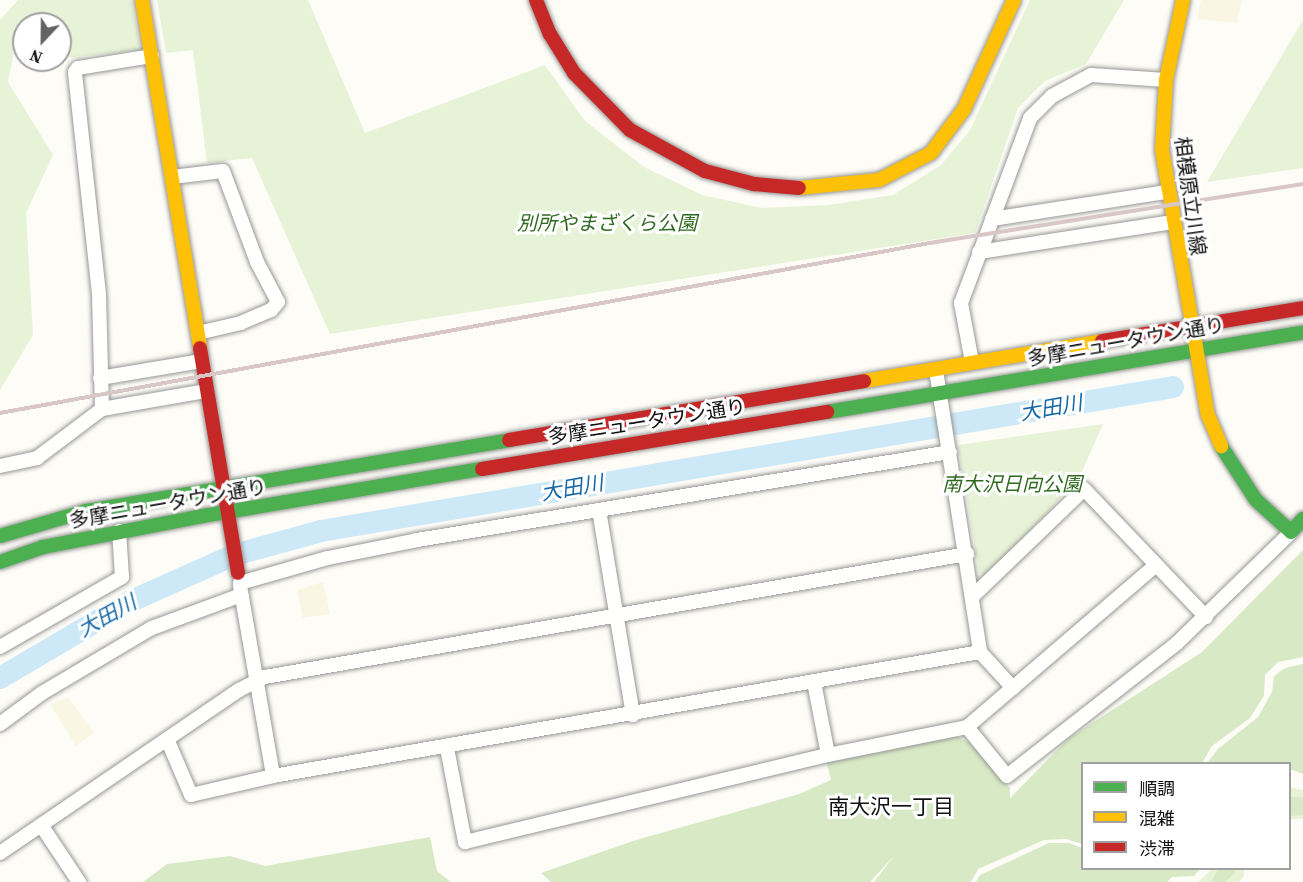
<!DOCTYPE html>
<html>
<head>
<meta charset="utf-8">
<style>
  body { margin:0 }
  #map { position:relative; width:1303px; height:882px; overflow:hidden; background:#fdfcf7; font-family:"Source Serif 4","Noto Sans JP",serif }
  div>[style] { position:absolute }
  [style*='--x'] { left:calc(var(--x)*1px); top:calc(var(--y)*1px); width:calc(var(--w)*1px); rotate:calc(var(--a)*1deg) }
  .farmland>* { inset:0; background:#f9f7e4 }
  .green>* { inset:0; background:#e7f3d7 }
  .forest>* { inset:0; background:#d8eac5 }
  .river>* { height:22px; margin:-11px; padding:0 11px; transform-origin:11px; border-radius:11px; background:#cde8f7 }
  .roads { filter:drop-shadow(0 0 2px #979795) drop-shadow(0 0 2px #979795) }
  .street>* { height:14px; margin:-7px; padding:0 7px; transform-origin:7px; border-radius:7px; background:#fffffe }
  .fast>* { height:14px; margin:-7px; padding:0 7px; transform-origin:7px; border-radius:7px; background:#4caf50 }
  .slow>* { height:14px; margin:-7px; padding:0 7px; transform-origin:7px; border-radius:7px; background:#ffc107 }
  .jam>* { height:14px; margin:-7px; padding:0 7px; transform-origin:7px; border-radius:7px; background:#c62828 }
  .rail>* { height:4px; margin:-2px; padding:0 2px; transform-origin:2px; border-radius:2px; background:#d9c6c7 }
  span { translate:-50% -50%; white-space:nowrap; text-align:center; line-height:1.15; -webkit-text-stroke:6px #fff; paint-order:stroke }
  .street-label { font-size:20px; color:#111 }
  .park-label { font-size:20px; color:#2f6b1f; font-style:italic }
  .water-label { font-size:21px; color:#1768a6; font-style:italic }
  .neighbourhood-label { font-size:21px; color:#111 }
  .legend { position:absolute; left:1081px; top:762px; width:210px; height:108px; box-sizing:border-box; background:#fff; border:2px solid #a0a0a0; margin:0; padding:8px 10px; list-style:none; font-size:18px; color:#111 }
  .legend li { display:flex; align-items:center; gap:12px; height:30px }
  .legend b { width:30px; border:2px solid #a0a0a0 }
  .north { position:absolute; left:12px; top:12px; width:60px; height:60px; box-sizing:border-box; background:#fff; border:2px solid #a0a0a0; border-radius:50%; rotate:202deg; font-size:16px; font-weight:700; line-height:24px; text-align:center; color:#111 }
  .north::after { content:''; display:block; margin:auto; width:21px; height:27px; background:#646362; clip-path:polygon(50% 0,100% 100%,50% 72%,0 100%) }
</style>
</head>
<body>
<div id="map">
  <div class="farmland">
    <div style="clip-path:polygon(1201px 0,1242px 0,1237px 23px,1197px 19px)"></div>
    <div style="clip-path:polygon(323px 582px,330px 614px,303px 618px,297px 590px)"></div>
    <div style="clip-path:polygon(68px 697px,94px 733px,76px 746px,50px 704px)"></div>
  </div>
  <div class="green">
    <div style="clip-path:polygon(18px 0,132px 0,141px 50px,68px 58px,60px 19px,19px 26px,8px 82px,53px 155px,26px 213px,33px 335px,0 390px,0 20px)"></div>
    <div style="clip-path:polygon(157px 0,308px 0,365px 133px,545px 65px,585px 121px,644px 167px,702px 195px,762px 208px,828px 205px,893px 195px,941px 165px,970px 130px,1030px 0,1124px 0,1086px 64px,1045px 81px,1018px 108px,975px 233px,330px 334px,252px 158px,207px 163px,193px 50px,166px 53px)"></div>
    <div style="clip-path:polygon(1303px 20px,1303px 168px,1207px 182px)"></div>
    <div style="clip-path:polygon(1103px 424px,1079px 478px,988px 576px,979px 573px,958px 445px)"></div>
    <div style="clip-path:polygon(1290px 787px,1303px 790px,1303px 819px,1290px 819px)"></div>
    <div style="clip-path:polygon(1212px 869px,1244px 869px,1244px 876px,1239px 882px,1198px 882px)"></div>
  </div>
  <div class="forest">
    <div style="clip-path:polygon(1303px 550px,1303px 657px,1278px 662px,1265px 675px,1264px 696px,1250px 718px,1212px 746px,1202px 763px,1082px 764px,1082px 844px,1066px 839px,1044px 840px,978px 869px,971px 882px,874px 882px,894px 856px,870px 882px,551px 882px,541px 873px,636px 840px,799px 794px,831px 780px,826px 760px,956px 736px,969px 742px,1010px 788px,1010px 798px,1069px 738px,1202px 652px)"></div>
    <div style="clip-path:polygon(1303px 664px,1303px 774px,1290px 769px,1290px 764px,1207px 763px,1218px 749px,1258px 717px,1272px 692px,1274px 676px,1285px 668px)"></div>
    <div style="clip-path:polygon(1290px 796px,1303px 798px,1303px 815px,1290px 816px)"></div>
    <div style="clip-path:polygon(430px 837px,437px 871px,451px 882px,143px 882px,167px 864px,230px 856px,265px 866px)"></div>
    <div style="clip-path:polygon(1049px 843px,1069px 843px,1082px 848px,1082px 868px,1200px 869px,1194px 876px,1172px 877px,1167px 882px,976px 882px,980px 875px)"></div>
    <div style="clip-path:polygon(1218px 869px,1235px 869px,1235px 873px,1225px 882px,1211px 882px)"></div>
  </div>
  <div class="river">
    <div style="--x:0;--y:678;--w:150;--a:-30.5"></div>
    <div style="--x:129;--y:602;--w:115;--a:-24.1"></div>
    <div style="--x:234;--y:555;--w:90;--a:-15.4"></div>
    <div style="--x:321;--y:531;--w:864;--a:-9.59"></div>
  </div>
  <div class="roads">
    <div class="street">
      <div style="--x:172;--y:177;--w:51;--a:-6.7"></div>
      <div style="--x:223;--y:171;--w:97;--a:69.5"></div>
      <div style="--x:257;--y:262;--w:45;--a:62.3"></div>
      <div style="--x:278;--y:302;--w:11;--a:131"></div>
      <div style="--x:271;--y:310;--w:33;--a:157"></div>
      <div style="--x:241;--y:323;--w:44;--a:166.9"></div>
      <div style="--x:992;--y:219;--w:177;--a:-8.8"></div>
      <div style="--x:979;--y:252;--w:196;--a:-8.8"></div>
      <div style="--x:972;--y:362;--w:60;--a:-100.6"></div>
      <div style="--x:961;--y:303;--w:197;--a:-69.5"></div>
      <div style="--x:1030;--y:118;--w:31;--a:-45"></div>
      <div style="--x:1052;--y:96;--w:44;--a:-28.3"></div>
      <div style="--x:1091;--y:75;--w:75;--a:3.8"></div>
      <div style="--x:936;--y:370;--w:285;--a:81.1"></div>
      <div style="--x:980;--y:652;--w:49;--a:47.5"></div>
      <div style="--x:100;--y:378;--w:103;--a:-9.5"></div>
      <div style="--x:102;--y:409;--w:115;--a:-91.5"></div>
      <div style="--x:99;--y:294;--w:223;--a:-96.2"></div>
      <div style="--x:75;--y:72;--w:5;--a:-53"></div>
      <div style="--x:78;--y:68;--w:75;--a:-9.2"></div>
      <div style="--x:0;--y:466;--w:38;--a:-12"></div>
      <div style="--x:37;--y:458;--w:81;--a:-37"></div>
      <div style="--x:102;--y:409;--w:106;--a:-9.8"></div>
      <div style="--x:599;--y:510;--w:208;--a:80.6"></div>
      <div style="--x:240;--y:583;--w:91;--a:-15.9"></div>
      <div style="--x:328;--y:558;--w:91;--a:-11.4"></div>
      <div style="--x:417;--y:540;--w:540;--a:-9.38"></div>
      <div style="--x:240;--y:586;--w:193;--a:80.1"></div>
      <div style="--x:973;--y:596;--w:154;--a:-43.9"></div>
      <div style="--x:1084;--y:489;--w:177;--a:46.4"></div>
      <div style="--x:0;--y:647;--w:141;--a:-29.8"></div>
      <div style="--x:122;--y:577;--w:46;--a:-93.7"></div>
      <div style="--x:814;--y:682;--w:74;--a:79.1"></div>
      <div style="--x:0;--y:724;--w:52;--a:-36.4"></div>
      <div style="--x:42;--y:693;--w:128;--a:-30.6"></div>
      <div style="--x:152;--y:628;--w:95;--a:-20.3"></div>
      <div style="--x:967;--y:727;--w:63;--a:50.8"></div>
      <div style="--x:1007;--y:776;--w:216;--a:-38"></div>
      <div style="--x:1177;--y:643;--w:159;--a:-44.2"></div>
      <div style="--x:167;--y:739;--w:61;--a:66.8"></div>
      <div style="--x:191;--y:795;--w:84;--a:-13"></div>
      <div style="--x:273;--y:776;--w:718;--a:-9.95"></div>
      <div style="--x:447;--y:748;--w:96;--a:79.2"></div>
      <div style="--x:465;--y:842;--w:373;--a:-13.5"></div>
      <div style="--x:828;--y:755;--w:142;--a:-11.4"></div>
      <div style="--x:967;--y:727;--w:249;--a:-40.6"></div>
      <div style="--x:41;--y:825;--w:69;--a:56.3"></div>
      <div style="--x:0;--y:853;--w:289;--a:-34.3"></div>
      <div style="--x:239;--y:690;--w:29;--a:-27"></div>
      <div style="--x:265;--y:677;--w:713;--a:-9.94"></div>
    </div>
    <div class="fast">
      <div style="--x:827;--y:412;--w:483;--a:-9.5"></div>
      <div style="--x:1221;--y:446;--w:64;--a:57.1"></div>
      <div style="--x:1256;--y:500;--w:47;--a:42.4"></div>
      <div style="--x:1291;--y:532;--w:18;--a:-47"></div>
      <div style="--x:0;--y:536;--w:90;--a:-16.2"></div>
      <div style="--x:86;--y:511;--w:429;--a:-9.5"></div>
      <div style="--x:0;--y:562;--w:46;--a:-19.2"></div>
      <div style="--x:43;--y:547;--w:163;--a:-11"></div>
      <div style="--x:203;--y:516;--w:283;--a:-9.6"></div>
    </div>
    <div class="slow">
      <div style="--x:142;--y:0;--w:353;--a:80.5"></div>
      <div style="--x:1183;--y:0;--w:82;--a:102"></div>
      <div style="--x:1166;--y:80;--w:70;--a:93.3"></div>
      <div style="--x:1162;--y:150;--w:269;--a:80.2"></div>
      <div style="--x:1208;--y:415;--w:34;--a:67"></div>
      <div style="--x:799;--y:188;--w:80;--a:-5.7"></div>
      <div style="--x:879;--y:180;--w:59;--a:-27.4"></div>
      <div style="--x:931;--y:153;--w:55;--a:-53.1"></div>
      <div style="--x:964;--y:109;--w:120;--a:-65.4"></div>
      <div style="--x:864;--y:381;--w:241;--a:-9.5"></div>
    </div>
    <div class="jam">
      <div style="--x:536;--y:0;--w:37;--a:68"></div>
      <div style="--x:550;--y:34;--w:46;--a:58.4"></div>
      <div style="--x:574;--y:73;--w:80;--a:45.5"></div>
      <div style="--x:630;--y:130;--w:85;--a:28.7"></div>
      <div style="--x:705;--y:171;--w:51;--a:14.9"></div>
      <div style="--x:754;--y:184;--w:45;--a:5.1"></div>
      <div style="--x:1102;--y:341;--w:204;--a:-9.3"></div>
      <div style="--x:200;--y:348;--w:228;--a:80.4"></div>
      <div style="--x:509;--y:440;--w:360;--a:-9.4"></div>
      <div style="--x:482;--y:469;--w:350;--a:-9.4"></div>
    </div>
  </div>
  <div class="rail">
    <div style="--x:0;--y:413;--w:945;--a:-10.36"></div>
    <div style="--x:930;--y:243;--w:378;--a:-9"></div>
  </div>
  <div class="street-label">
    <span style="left:1190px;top:196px;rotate:82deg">相模原立川線</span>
    <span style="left:1126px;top:342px;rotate:-10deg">多摩ニュータウン通り</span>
    <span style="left:647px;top:422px;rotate:-9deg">多摩ニュータウン通り</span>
    <span style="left:168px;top:504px;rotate:-10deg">多摩ニュータウン通り</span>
  </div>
  <div class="park-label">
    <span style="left:607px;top:223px">別所やまざくら公園</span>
    <span style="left:1012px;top:484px">南大沢日向公園</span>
  </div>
  <div class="water-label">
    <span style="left:1051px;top:408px;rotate:-10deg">大田川</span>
    <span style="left:572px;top:488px;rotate:-10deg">大田川</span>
    <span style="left:107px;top:616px;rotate:-29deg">大田川</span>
  </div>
  <div class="neighbourhood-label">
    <span style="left:891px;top:807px">南大沢一丁目</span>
  </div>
  <ul class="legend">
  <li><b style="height:8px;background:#4caf50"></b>順調</li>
  <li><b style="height:8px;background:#ffc107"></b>混雑</li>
  <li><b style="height:8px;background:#c62828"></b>渋滞</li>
  </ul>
  <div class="north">N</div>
</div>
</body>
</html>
